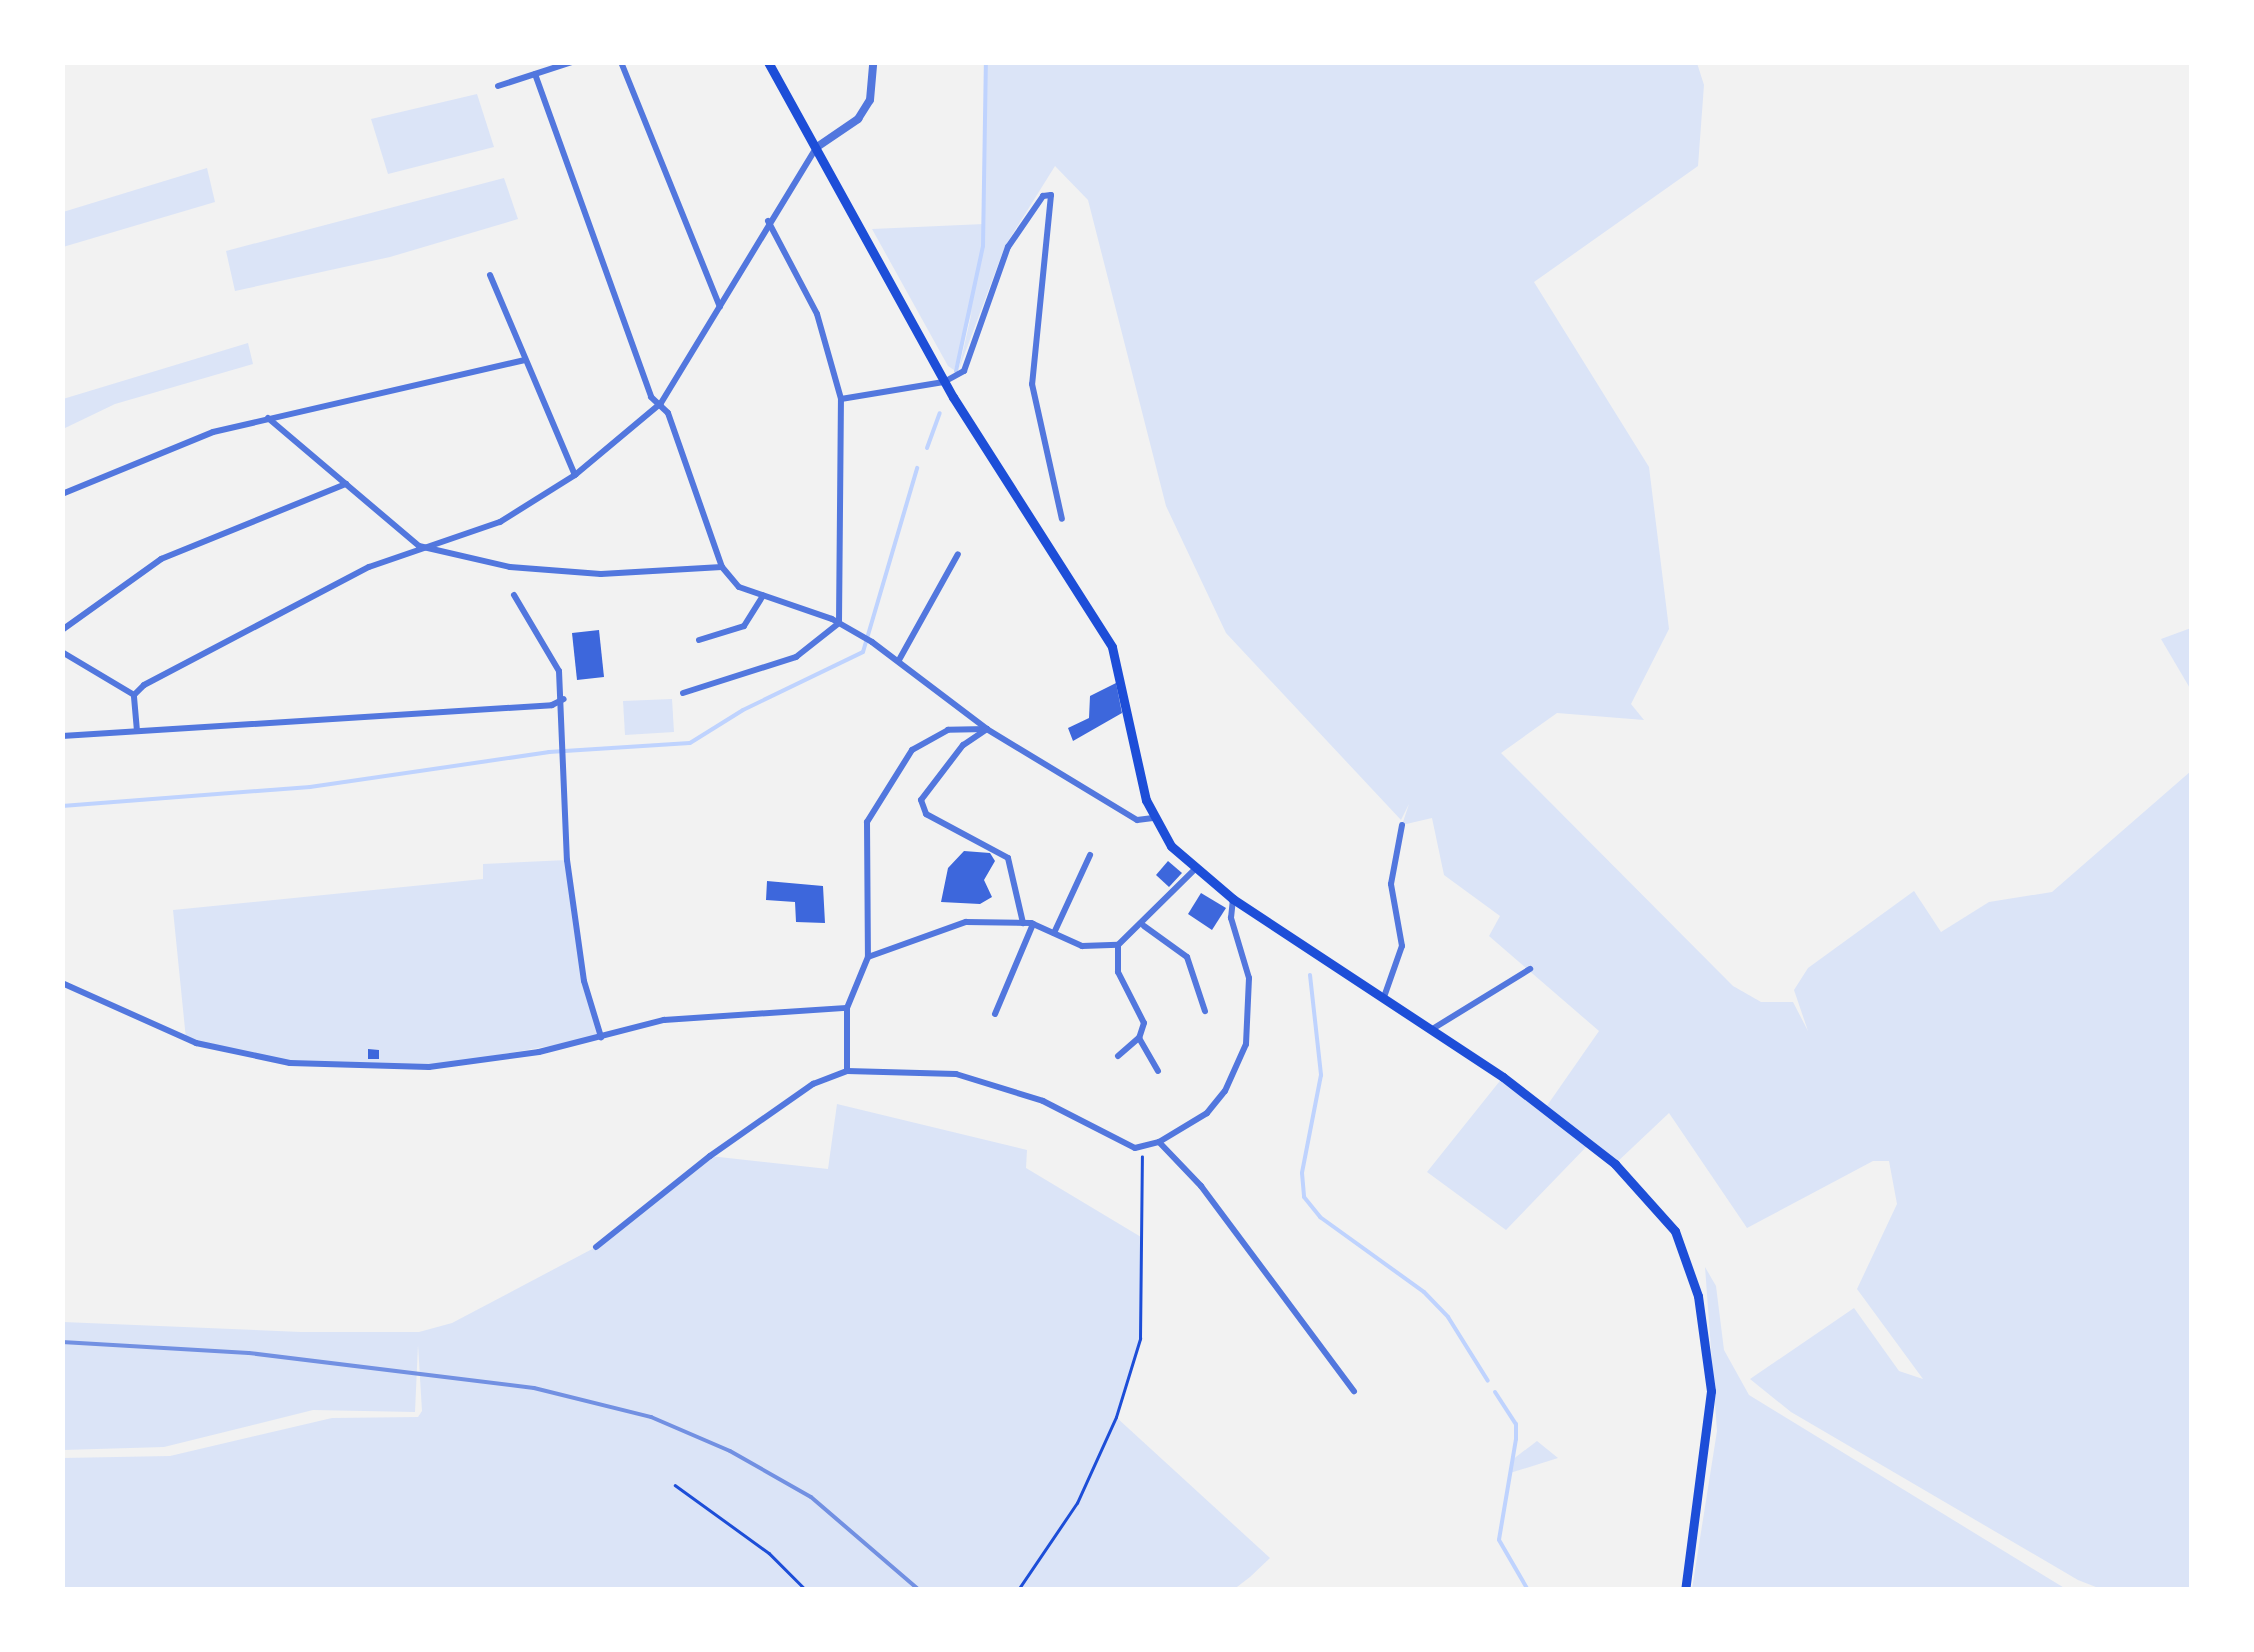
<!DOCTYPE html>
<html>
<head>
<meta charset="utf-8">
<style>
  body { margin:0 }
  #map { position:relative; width:2254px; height:1652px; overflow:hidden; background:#f2f2f2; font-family:Cabin,sans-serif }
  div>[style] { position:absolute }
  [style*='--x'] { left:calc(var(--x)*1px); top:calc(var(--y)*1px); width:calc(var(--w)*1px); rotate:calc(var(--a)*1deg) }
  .green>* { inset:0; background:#dbe4f7 }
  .stream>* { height:4px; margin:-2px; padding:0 2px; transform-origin:2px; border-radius:2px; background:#bfd3fe }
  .building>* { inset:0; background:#3d67dc }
  .path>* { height:2.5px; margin:-1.25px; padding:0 1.25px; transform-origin:1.25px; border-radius:1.25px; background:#1d4ed8 }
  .minor>* { height:6px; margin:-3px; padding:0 3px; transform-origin:3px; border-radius:3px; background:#5277de }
  .tertiary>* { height:8px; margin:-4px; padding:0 4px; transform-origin:4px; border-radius:4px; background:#5277de }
  .primary>* { height:9px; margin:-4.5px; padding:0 4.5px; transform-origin:4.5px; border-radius:4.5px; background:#1d4ed8 }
  .rail>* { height:4px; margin:-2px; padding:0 2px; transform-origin:2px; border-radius:2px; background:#7290e2 }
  span { translate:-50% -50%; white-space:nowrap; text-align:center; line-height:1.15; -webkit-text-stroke:8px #fff; paint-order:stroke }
  .frame { position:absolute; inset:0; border:65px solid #fff; pointer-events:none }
</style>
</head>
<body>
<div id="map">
  <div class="green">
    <div style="clip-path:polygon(986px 63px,1697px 63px,1704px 85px,1698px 166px,1534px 282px,1649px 467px,1669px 629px,1631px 704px,1644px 720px,1557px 713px,1501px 753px,1733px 986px,1761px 1002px,1793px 1002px,1808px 1031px,1794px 990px,1808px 968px,1914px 891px,1941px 932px,1989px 902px,2052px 892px,2191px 771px,2191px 1589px,2101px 1589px,2078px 1580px,1791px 1412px,1750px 1379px,1854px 1308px,1899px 1371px,1923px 1379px,1857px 1289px,1897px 1204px,1889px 1161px,1873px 1161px,1747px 1228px,1669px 1113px,1615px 1164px,1589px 1144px,1506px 1230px,1427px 1172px,1503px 1077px,1544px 1110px,1599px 1031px,1489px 936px,1500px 916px,1444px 875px,1432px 818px,1402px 825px,1409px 804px,1401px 820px,1226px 633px,1166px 506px,1088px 200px,1055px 166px,1005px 246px,959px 369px,972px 311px,954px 370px,948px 366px,872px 229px,984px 224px)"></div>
    <div style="clip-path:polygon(477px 94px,494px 147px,388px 174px,371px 119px)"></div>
    <div style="clip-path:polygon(207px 168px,215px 202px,63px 247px,63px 212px)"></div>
    <div style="clip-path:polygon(504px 178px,518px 219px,390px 257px,235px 291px,226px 251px)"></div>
    <div style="clip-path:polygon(248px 343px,253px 364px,115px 404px,63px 429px,63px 399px)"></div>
    <div style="clip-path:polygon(2191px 628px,2192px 628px,2191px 690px,2161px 639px)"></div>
    <div style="clip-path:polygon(672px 699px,674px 732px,625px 735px,623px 701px)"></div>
    <div style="clip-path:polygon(567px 860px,584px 981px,601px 1037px,429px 1067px,290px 1063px,186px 1039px,173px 910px,483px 879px,483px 864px)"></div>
    <div style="clip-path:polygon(837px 1104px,1027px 1150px,1026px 1168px,1141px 1237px,1140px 1339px,1116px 1417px,1270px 1558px,1250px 1577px,1233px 1590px,63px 1589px,63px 1458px,170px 1456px,332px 1418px,418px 1417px,422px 1411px,418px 1345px,415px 1412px,313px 1410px,164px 1447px,63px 1450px,63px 1322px,301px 1332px,419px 1332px,452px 1323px,596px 1247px,710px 1156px,828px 1169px)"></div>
    <div style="clip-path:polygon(1705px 1267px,1716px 1286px,1724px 1350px,1749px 1395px,2066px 1589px,1692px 1589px,1717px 1431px)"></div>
    <div style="clip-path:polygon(1537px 1441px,1558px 1458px,1510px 1473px,1512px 1460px)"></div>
  </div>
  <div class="stream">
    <div style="--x:956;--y:371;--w:128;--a:-77.8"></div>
    <div style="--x:983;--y:246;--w:184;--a:-89.1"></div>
    <div style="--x:927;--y:448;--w:37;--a:-70"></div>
    <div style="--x:62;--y:806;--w:249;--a:-4.4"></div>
    <div style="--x:310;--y:787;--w:242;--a:-8.3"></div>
    <div style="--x:549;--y:752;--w:141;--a:-3.7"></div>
    <div style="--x:690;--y:743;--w:62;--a:-31.9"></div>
    <div style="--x:743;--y:710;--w:133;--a:-25.8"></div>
    <div style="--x:863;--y:652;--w:192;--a:-73.6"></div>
    <div style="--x:1310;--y:975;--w:101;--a:83.7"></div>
    <div style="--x:1321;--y:1075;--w:100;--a:101"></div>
    <div style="--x:1302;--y:1173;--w:24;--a:85"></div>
    <div style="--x:1304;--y:1197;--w:26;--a:51"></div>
    <div style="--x:1320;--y:1217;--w:128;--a:35.8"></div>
    <div style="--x:1424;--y:1292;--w:35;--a:46"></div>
    <div style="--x:1448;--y:1317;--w:75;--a:58"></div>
    <div style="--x:1495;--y:1392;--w:38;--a:57"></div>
    <div style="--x:1516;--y:1424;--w:15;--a:90"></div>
    <div style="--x:1516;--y:1439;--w:102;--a:99.6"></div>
    <div style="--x:1499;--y:1540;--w:58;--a:59.9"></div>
  </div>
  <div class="building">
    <div style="clip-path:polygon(599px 630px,604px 677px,577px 680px,572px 633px)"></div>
    <div style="clip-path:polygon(1116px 683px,1122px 713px,1073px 741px,1068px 728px,1089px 718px,1090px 696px)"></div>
    <div style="clip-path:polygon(964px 851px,990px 853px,995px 861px,984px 880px,992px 897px,980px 904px,941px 902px,948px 868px)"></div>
    <div style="clip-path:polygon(1168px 861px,1182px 873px,1169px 887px,1156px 875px)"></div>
    <div style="clip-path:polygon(767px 881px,823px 886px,825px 923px,796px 922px,795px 902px,766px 900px)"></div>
    <div style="clip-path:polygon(1201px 893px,1226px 908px,1212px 930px,1188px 914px)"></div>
    <div style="clip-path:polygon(368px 1049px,379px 1050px,379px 1059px,368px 1059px)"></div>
  </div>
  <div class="path">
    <div style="--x:675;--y:1485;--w:116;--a:35.9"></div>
    <div style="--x:769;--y:1553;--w:52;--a:45"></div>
    <div style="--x:1018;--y:1590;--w:105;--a:-55.9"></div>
    <div style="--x:1077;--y:1503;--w:94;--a:-65.6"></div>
    <div style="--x:1116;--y:1417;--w:82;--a:-72.9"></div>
    <div style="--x:1140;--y:1339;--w:182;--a:-89.4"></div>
  </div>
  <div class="minor">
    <div style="--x:621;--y:62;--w:264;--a:68"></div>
    <div style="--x:535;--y:74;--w:343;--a:70.2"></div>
    <div style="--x:651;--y:397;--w:23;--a:43"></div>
    <div style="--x:668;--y:413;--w:163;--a:70.7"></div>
    <div style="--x:722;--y:567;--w:26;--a:50"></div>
    <div style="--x:739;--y:587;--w:98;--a:19"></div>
    <div style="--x:832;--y:619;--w:46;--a:29.9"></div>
    <div style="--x:872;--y:642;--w:144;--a:37.1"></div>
    <div style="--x:987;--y:729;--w:29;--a:146"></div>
    <div style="--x:963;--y:745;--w:69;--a:127.4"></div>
    <div style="--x:921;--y:800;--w:15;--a:70"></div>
    <div style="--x:926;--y:814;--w:93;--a:28.2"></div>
    <div style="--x:1008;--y:858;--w:67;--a:77"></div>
    <div style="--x:498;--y:86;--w:78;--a:-18"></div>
    <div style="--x:768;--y:221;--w:105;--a:62.2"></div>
    <div style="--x:817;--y:314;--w:88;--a:74.2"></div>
    <div style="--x:490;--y:275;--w:217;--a:67"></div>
    <div style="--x:268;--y:418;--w:198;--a:40.3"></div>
    <div style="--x:419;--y:546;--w:93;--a:13"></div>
    <div style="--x:510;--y:567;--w:91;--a:4.4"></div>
    <div style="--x:601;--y:574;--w:121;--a:-3.3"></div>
    <div style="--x:62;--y:494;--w:163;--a:-22.3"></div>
    <div style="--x:213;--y:432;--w:319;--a:-13"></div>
    <div style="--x:514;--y:595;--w:88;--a:59.4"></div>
    <div style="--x:559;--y:671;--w:189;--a:87.6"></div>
    <div style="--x:567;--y:860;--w:122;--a:82"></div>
    <div style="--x:584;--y:981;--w:59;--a:73.1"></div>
    <div style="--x:62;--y:630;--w:122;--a:-35.6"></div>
    <div style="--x:161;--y:559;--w:200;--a:-22.1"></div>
    <div style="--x:699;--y:640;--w:47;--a:-17.3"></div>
    <div style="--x:744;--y:626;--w:36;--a:-58"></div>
    <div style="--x:62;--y:652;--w:84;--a:30.8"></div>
    <div style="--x:899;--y:660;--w:121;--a:-60.9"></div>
    <div style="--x:683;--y:693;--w:119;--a:-17.7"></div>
    <div style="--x:796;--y:657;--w:55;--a:-38.3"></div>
    <div style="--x:839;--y:623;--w:224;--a:-89.5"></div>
    <div style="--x:841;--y:399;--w:104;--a:-9.4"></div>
    <div style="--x:944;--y:382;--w:23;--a:-29"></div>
    <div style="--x:964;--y:371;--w:132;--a:-70.5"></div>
    <div style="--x:1008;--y:247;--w:62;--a:-55.5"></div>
    <div style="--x:1043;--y:196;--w:8;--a:-7"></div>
    <div style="--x:1051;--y:195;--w:190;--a:95.7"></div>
    <div style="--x:1032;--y:384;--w:138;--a:77.5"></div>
    <div style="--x:137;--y:731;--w:36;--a:-95"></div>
    <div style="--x:134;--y:695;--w:14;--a:-45"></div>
    <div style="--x:144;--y:685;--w:254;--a:-27.7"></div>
    <div style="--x:369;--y:567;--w:139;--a:-19"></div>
    <div style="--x:500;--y:522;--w:89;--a:-32.1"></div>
    <div style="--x:575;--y:475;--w:112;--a:-39.9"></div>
    <div style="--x:661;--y:403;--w:298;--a:-58.7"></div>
    <div style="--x:62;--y:736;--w:491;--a:-3.6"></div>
    <div style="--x:552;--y:705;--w:13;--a:-27"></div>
    <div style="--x:1153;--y:818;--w:16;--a:173"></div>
    <div style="--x:1137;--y:820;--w:175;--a:-148.8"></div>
    <div style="--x:987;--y:729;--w:39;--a:179"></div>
    <div style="--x:948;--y:730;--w:41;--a:150.9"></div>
    <div style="--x:912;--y:750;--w:85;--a:122"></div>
    <div style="--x:867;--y:822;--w:135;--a:89.6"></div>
    <div style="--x:868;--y:957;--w:55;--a:112.4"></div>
    <div style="--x:847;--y:1008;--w:63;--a:90"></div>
    <div style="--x:847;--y:1071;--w:109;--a:1.6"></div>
    <div style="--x:956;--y:1074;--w:91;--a:17.2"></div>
    <div style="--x:1043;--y:1101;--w:103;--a:27.1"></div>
    <div style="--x:1135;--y:1148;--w:25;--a:-14"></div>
    <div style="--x:1159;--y:1142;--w:56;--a:-31.1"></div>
    <div style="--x:1207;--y:1113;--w:28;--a:-51"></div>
    <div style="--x:1225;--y:1091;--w:51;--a:-65.9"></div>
    <div style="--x:1246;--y:1044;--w:66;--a:-87.4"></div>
    <div style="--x:1249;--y:978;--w:63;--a:-106.7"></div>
    <div style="--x:1231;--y:918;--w:19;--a:-84"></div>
    <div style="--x:1144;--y:926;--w:53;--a:35.8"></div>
    <div style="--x:1187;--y:957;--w:57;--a:71.6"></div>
    <div style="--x:1054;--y:933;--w:86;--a:-65.2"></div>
    <div style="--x:1118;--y:945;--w:27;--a:90"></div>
    <div style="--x:1118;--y:972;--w:57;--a:63"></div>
    <div style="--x:1144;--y:1023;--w:16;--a:108"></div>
    <div style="--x:1139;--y:1038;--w:38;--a:60"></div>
    <div style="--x:868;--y:957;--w:104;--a:-19.7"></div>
    <div style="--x:966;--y:922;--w:65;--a:0.9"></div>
    <div style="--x:1031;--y:923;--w:56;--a:24.3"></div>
    <div style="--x:1082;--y:946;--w:36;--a:-2"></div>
    <div style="--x:1118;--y:945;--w:107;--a:-44.6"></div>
    <div style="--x:62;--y:983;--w:147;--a:24.1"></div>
    <div style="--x:196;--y:1043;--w:96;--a:12"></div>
    <div style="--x:290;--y:1063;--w:139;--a:1.6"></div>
    <div style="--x:429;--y:1067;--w:111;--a:-7.8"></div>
    <div style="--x:539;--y:1052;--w:129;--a:-14.4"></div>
    <div style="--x:664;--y:1020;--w:183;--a:-3.8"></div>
    <div style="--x:1384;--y:997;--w:54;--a:-70.6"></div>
    <div style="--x:1402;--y:946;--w:63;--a:-100.1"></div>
    <div style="--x:1391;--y:884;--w:60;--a:-79.4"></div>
    <div style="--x:995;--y:1014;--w:98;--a:-67.1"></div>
    <div style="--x:1434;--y:1028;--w:113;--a:-31.6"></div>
    <div style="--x:1118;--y:1056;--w:28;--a:-41"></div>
    <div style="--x:1159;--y:1142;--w:61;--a:46.3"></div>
    <div style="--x:1201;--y:1186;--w:256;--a:53.3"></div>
    <div style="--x:596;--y:1247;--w:146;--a:-38.6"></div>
    <div style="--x:710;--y:1156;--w:126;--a:-35"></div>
    <div style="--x:813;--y:1084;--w:36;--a:-21"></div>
  </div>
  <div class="tertiary">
    <div style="--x:817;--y:147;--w:50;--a:-34.3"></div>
    <div style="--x:858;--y:119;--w:22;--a:-58"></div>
    <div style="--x:870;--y:100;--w:38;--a:-85"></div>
  </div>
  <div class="primary">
    <div style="--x:768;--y:62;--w:383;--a:61.1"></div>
    <div style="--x:953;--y:397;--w:296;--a:57.5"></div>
    <div style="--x:1112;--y:647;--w:157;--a:77.5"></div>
    <div style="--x:1146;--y:800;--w:52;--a:61.5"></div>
    <div style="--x:1171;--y:846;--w:82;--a:40.5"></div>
    <div style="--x:1233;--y:899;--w:323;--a:33.4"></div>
    <div style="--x:1503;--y:1077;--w:142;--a:37.8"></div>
    <div style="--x:1615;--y:1164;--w:90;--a:48.2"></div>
    <div style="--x:1675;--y:1231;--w:69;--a:70.5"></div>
    <div style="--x:1698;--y:1296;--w:96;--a:82.2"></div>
    <div style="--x:1711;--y:1391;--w:201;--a:97.4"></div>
  </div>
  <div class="rail">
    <div style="--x:62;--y:1342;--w:187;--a:3.4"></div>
    <div style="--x:249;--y:1353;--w:287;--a:7"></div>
    <div style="--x:534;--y:1388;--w:121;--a:13.9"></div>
    <div style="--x:651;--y:1417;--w:86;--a:23.3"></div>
    <div style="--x:730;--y:1451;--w:93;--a:29.6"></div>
    <div style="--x:811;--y:1497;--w:143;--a:40.7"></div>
  </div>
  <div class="frame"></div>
</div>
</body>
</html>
